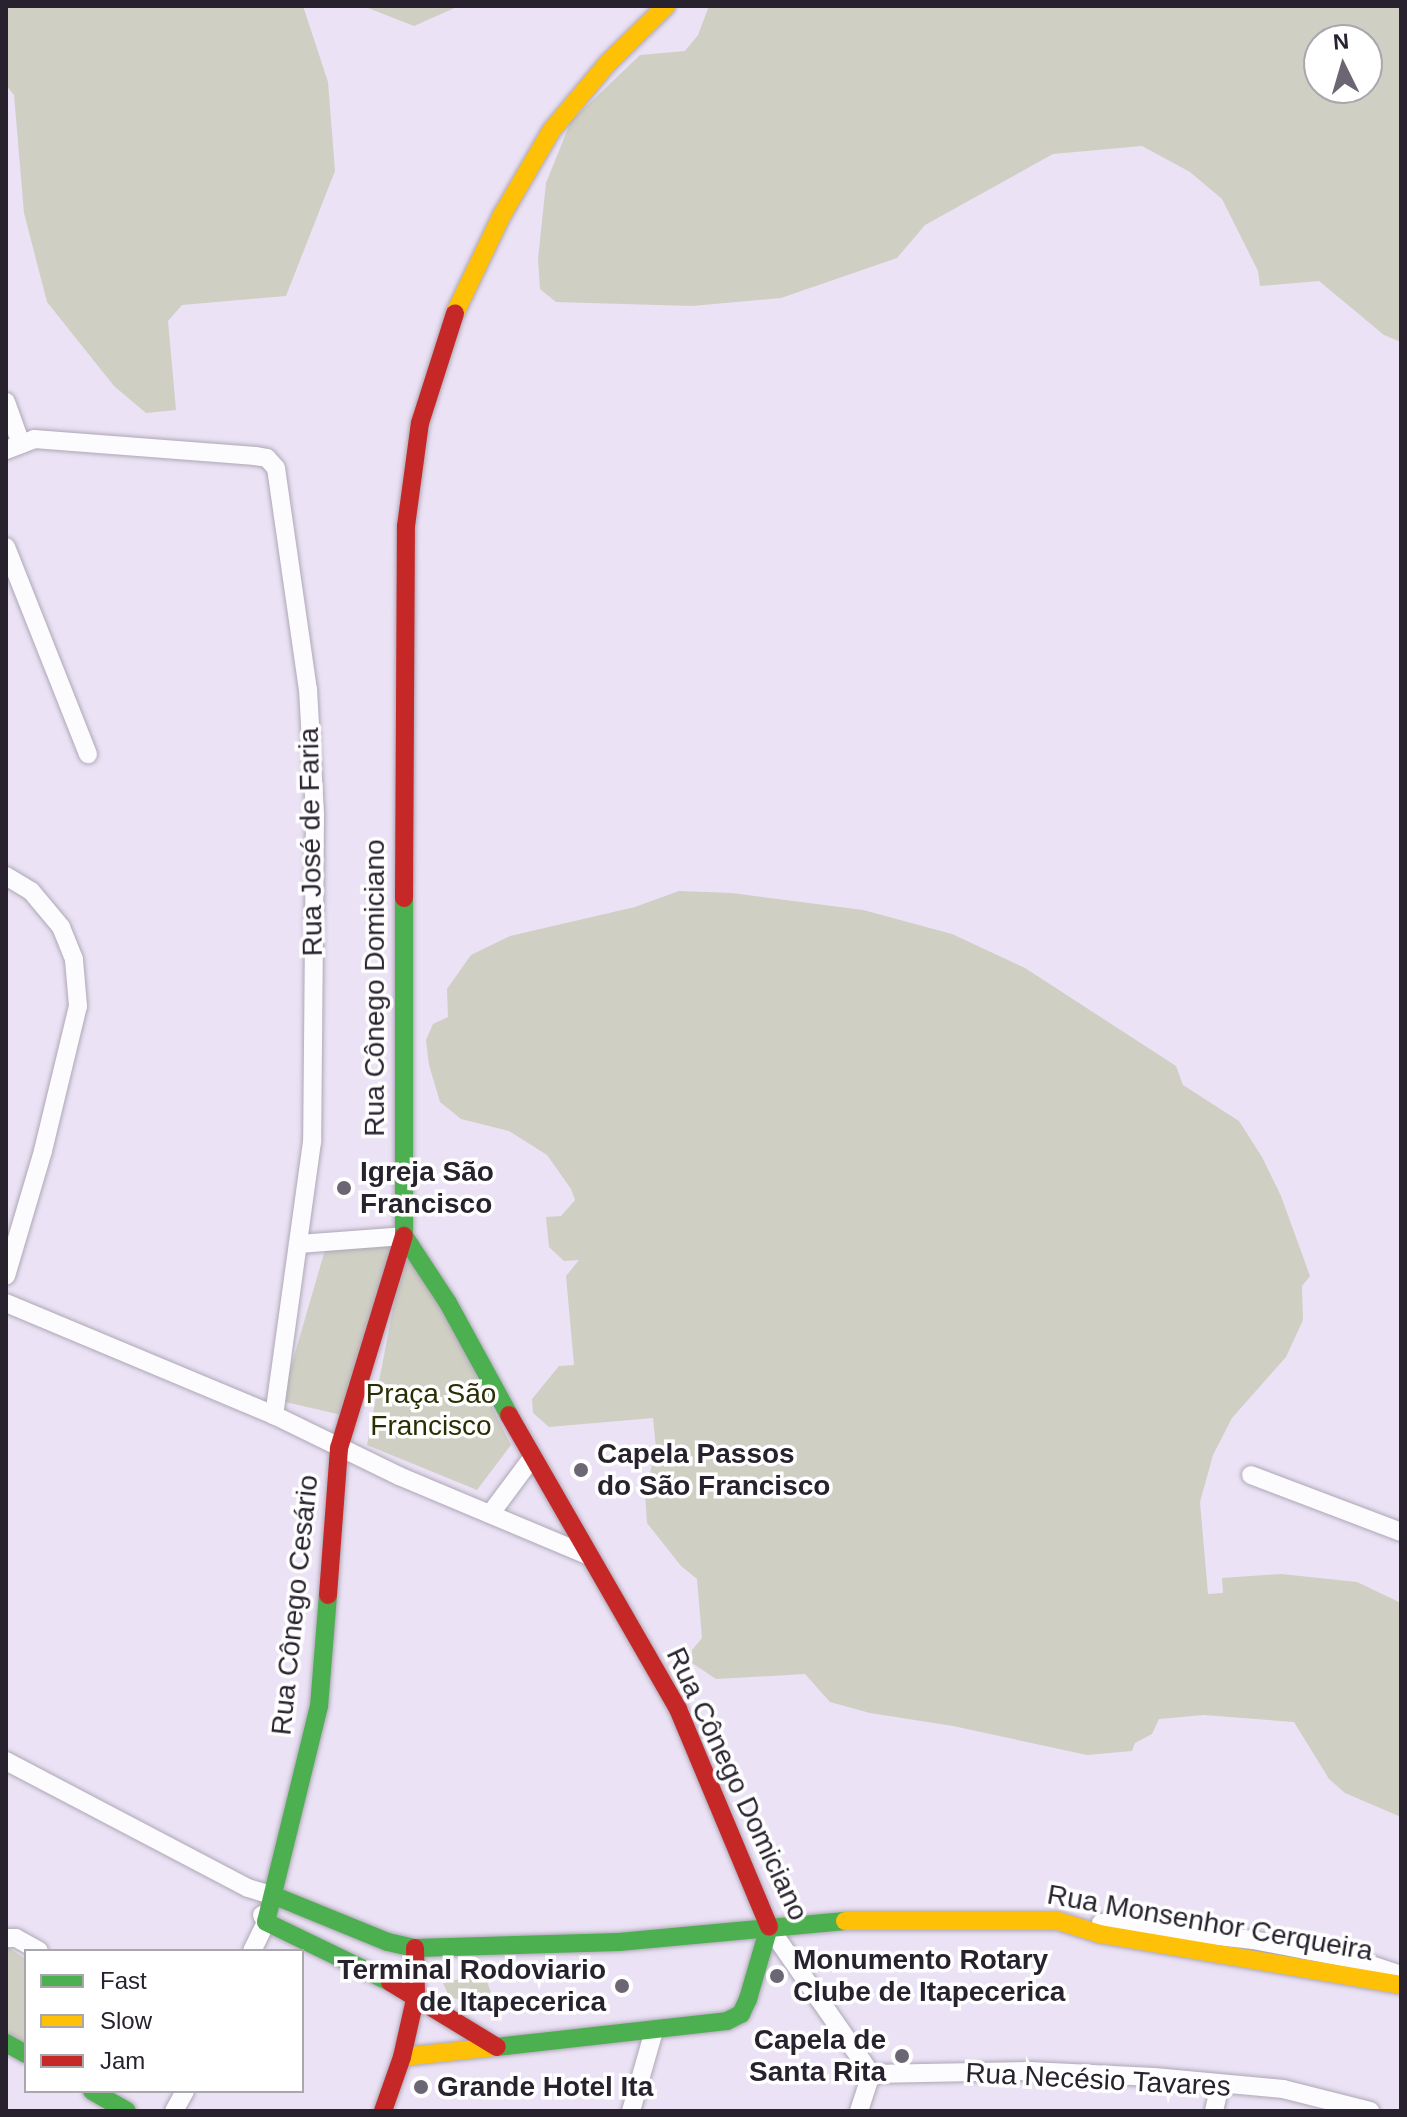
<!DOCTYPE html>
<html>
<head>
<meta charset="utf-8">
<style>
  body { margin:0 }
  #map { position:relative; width:1407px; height:2117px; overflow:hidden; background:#ebe2f5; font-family:Helvetica,sans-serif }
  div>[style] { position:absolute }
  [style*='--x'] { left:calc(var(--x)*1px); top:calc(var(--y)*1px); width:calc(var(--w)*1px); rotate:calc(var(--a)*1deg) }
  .green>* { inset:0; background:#cfcfc4 }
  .roads { filter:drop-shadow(0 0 2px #ada7b5) drop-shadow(0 0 2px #ada7b5) }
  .street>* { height:18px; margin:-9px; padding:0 9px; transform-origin:9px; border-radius:9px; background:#fcfbfe }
  .fast>* { height:18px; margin:-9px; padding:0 9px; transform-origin:9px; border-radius:9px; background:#4caf50 }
  .slow>* { height:18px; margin:-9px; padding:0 9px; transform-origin:9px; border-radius:9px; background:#ffc107 }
  .jam>* { height:18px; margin:-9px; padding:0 9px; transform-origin:9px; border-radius:9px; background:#c62828 }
  .dots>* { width:22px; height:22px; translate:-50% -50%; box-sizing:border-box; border:4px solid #fff; border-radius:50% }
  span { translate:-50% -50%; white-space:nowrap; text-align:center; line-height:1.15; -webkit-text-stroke:7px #fff; paint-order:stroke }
  .street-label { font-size:28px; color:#28222f }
  .poi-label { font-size:28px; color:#28222f; font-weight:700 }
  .left { translate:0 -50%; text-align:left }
  .right { translate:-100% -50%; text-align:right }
  .park-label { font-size:28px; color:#2a2f03 }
  .frame { position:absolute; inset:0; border:8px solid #28222f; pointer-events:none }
  .legend { position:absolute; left:24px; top:1949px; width:280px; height:144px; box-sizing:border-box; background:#fff; border:2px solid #a9a7ac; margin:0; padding:10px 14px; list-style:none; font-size:24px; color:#28222f }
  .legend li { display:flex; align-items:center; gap:16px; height:40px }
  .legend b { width:40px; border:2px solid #a9a7ac }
  .north { position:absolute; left:1303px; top:24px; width:80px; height:80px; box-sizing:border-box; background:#fff; border:2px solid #a9a7ac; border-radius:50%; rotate:355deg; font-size:22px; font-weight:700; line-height:32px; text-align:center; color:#28222f }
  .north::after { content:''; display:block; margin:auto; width:28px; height:36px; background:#6c6574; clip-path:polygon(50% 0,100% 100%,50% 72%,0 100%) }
</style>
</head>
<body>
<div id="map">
  <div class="green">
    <div style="clip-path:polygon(6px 6px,303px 6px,328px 82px,335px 171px,286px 296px,182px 305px,168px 321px,176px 410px,146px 413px,114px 386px,47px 302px,24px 213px,14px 95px,6px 85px)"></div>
    <div style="clip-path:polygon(363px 6px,459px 6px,414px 26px)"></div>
    <div style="clip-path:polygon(evenodd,709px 6px,1401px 6px,1401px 342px,1384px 335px,1319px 281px,1260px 286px,1258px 271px,1222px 199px,1190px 172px,1142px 146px,1053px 154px,925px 225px,897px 258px,781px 298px,692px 306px,556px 302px,540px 289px,538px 259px,546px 183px,571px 121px,640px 55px,685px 51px,698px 35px,709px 6px,1319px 40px,1367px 40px,1367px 88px,1319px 88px,1319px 40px)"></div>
    <div style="clip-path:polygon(679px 891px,732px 893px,863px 910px,952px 934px,1025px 968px,1176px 1066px,1183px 1085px,1239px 1121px,1262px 1157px,1281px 1196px,1310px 1276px,1302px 1286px,1303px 1320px,1286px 1357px,1232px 1418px,1213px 1455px,1200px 1502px,1208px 1594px,1223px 1593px,1222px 1578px,1281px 1574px,1357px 1582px,1401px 1603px,1401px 1817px,1345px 1793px,1329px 1779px,1294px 1722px,1204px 1715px,1159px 1719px,1152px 1734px,1135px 1743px,1132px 1751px,1087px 1755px,953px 1726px,870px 1713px,830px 1702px,805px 1674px,716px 1679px,692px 1663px,692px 1650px,702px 1638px,697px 1579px,681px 1566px,647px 1523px,645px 1494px,656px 1448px,653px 1418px,549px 1427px,533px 1413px,532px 1399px,559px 1366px,574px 1365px,566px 1276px,579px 1260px,564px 1261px,549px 1247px,546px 1217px,561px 1216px,575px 1200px,571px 1189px,547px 1155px,509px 1131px,461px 1119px,440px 1102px,429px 1065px,426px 1040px,433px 1024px,448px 1017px,447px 989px,471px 955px,510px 936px,635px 907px)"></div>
    <div style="clip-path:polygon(397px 1244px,346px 1416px,281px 1401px,325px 1250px)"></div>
    <div style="clip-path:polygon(403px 1255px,423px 1270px,511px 1445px,477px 1490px,367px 1445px)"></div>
    <div style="clip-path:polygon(7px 1947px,26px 1959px,26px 2044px,6px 2033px)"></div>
    <div style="clip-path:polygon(484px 1973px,493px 1998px,475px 2006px,449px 1996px,443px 1983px)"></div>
  </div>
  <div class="roads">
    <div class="street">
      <div style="--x:6;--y:402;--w:45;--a:70.3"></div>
      <div style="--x:6;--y:450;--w:30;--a:-21"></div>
      <div style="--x:34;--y:439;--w:222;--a:4.4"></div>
      <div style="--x:255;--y:456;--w:12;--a:9"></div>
      <div style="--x:267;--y:458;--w:13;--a:48"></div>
      <div style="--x:276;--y:468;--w:223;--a:81.8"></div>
      <div style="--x:308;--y:689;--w:126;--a:86.8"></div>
      <div style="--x:315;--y:815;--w:327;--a:90.5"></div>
      <div style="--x:312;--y:1142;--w:276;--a:97.9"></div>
      <div style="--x:6;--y:547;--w:223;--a:68.4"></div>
      <div style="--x:6;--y:876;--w:29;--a:31"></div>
      <div style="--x:31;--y:891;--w:47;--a:50.2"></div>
      <div style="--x:61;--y:927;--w:35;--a:68"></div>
      <div style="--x:74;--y:960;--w:46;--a:85"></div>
      <div style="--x:78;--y:1006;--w:149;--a:103.6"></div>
      <div style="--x:43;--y:1151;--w:130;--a:106.5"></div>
      <div style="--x:298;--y:1244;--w:106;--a:-4.3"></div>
      <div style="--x:6;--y:1303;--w:290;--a:22.7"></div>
      <div style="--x:274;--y:1415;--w:139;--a:26"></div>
      <div style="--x:399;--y:1476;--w:204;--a:22.8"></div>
      <div style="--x:1251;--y:1475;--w:160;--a:20.8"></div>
      <div style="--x:491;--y:1513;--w:69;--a:-53.3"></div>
      <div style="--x:6;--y:1761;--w:273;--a:27.7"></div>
      <div style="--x:248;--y:1888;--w:28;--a:17"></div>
      <div style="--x:1101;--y:1923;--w:153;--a:6.4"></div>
      <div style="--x:1253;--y:1940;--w:102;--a:10.8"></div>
      <div style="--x:1353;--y:1959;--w:47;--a:18.4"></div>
      <div style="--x:769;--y:1927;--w:179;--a:55.2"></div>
      <div style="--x:6;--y:1938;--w:10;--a:0"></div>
      <div style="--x:16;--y:1938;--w:26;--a:29"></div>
      <div style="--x:252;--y:1951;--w:32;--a:-64"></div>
      <div style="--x:266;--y:1922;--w:8;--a:-120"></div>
      <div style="--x:871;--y:2074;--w:159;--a:-1.1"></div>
      <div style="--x:1030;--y:2071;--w:124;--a:2.8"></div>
      <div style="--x:1154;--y:2077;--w:130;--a:5.3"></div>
      <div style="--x:1283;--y:2089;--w:90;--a:14.2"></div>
      <div style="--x:174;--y:2111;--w:23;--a:-61"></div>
      <div style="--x:631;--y:2111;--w:83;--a:-74"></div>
      <div style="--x:859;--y:2111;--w:39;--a:-72"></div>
      <div style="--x:1214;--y:2111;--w:27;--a:-77"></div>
    </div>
    <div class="fast">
      <div style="--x:404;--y:898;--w:338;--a:90"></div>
      <div style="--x:404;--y:1236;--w:80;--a:56.7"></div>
      <div style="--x:448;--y:1303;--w:128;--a:61.4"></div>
      <div style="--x:328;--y:1595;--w:111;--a:94.6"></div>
      <div style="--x:319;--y:1706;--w:222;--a:103.8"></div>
      <div style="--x:266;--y:1922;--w:138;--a:25.8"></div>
      <div style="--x:275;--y:1896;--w:122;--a:22.2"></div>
      <div style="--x:388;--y:1942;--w:28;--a:13"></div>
      <div style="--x:415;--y:1948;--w:204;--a:-1.7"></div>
      <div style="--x:619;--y:1942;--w:227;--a:-5.3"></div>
      <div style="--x:6;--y:2043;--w:23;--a:29"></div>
      <div style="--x:496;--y:2047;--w:232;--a:-6.4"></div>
      <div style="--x:727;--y:2021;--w:16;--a:-27"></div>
      <div style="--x:741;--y:2014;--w:17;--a:-65"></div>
      <div style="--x:748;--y:1999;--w:75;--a:-73.7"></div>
      <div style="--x:92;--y:2091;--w:40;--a:29.7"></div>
    </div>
    <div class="slow">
      <div style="--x:455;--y:313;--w:109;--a:-64.4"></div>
      <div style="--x:502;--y:215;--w:97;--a:-59.7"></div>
      <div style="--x:551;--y:131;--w:87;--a:-50.1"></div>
      <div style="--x:607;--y:64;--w:83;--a:-44.5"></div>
      <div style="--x:845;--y:1921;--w:213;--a:0"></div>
      <div style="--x:1058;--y:1921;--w:44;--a:17.2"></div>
      <div style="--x:1100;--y:1934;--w:305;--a:9.6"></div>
      <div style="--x:402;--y:2057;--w:95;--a:-6.1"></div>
    </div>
    <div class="jam">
      <div style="--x:404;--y:898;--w:372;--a:-89.7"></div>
      <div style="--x:406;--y:526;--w:104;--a:-82.3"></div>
      <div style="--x:420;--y:423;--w:115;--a:-72.3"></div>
      <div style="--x:509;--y:1415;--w:339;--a:60.1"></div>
      <div style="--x:678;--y:1709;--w:236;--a:67.3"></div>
      <div style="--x:328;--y:1595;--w:147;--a:-85.7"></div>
      <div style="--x:339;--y:1448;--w:222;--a:-73"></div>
      <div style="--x:390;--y:1982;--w:125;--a:31.3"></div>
      <div style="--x:383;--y:2111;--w:57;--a:-70.6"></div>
      <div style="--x:402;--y:2057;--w:64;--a:-77.3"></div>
      <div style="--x:416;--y:1995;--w:47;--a:-91.2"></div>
    </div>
  </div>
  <div class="dots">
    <div style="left:344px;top:1188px;background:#6c6574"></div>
    <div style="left:581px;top:1470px;background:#6c6574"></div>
    <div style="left:777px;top:1976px;background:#6c6574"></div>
    <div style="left:622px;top:1986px;background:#6c6574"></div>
    <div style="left:902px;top:2056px;background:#6c6574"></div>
    <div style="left:421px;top:2087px;background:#6c6574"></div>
  </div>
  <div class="street-label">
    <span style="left:311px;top:842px;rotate:-91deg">Rua José de Faria</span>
    <span style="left:375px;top:988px;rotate:-90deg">Rua Cônego Domiciano</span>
    <span style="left:295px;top:1605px;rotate:-84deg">Rua Cônego Cesário</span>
    <span style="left:737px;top:1784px;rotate:65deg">Rua Cônego Domiciano</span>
    <span style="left:1210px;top:1923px;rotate:10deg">Rua Monsenhor Cerqueira</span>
    <span style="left:1098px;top:2080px;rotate:3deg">Rua Necésio Tavares</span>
  </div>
  <div class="poi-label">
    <span class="left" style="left:360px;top:1188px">Igreja São<br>Francisco</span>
    <span class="left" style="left:597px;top:1470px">Capela Passos<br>do São Francisco</span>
    <span class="left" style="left:793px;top:1976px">Monumento Rotary<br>Clube de Itapecerica</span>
    <span class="right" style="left:606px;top:1986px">Terminal Rodoviario<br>de Itapecerica</span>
    <span class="right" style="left:886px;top:2056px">Capela de<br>Santa Rita</span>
    <span class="left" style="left:437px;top:2087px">Grande Hotel Ita</span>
  </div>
  <div class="park-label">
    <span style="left:431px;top:1410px">Praça São<br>Francisco</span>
  </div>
  <div class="frame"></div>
  <ul class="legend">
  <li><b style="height:10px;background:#4caf50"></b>Fast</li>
  <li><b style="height:10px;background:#ffc107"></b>Slow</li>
  <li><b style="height:10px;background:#c62828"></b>Jam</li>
  </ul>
  <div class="north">N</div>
</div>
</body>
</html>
